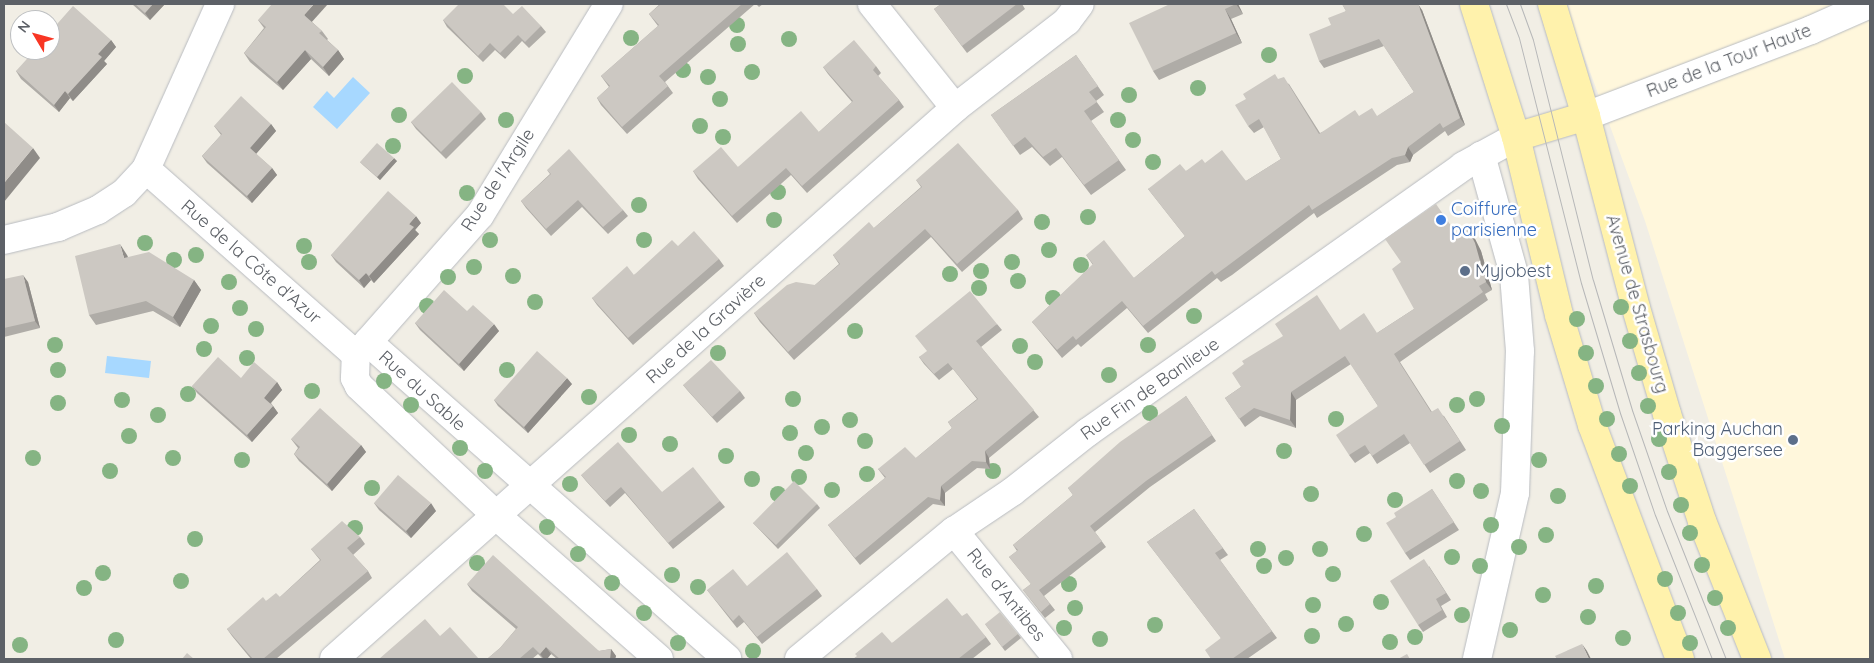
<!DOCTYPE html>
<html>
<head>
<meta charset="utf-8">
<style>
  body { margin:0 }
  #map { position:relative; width:1874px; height:663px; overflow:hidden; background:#f1eee5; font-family:Quicksand,sans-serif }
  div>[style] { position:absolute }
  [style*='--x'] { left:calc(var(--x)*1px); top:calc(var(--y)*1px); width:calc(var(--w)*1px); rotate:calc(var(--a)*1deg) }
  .commercial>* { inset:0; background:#fff7dc }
  .water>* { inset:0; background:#a7d8ff }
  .roads { filter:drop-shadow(0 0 1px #b8bbc0) drop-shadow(0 0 1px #b8bbc0) }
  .minor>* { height:28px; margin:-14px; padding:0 14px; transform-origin:14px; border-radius:14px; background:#fff }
  .major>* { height:28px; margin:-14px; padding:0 14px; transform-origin:14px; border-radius:14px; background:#fff2ac }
  .tram>* { height:1px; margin:-0.5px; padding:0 0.5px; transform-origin:0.5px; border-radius:0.5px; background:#b6b7b8 }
  .trees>* { width:16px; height:16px; margin:-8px; border-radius:50%; background:#85b483 }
  .wall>* { inset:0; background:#afaca7 }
  .shaded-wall>* { inset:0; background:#8f8c88 }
  .building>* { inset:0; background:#ccc8c2 }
  .dots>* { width:14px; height:14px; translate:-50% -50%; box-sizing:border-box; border:2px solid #fff; border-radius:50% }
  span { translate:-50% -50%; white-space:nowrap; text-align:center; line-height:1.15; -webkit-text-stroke:5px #fff; paint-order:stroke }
  .street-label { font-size:18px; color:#5d6167 }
  .shop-label { font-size:18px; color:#366cbe }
  .left { translate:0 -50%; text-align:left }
  .service-label { font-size:18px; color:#4e5e75 }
  .right { translate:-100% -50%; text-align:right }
  .frame { position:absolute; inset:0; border:5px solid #5d6167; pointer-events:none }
  .north { position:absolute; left:10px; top:10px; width:50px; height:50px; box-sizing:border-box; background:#fff; border:1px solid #bec0c2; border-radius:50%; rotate:307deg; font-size:14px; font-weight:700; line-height:20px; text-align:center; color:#5d6167 }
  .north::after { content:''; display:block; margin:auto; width:18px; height:22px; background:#f83624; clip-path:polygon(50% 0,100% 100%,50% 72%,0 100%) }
</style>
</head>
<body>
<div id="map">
  <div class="commercial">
    <div style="clip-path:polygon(1565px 4px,1870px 4px,1870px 659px,1785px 659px,1645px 221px)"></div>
  </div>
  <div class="water">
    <div style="clip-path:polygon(353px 77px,370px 93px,337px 129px,313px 107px,327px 91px,334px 98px)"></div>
    <div style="clip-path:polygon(107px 356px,151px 361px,149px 378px,105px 373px)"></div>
  </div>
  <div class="roads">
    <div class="minor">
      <div style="--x:872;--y:4;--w:133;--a:51.4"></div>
      <div style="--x:1586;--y:116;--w:241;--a:-20.9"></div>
      <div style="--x:1811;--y:30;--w:64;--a:-23.8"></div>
      <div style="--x:146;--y:169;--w:281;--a:41.5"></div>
      <div style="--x:4;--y:240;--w:56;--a:-13.5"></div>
      <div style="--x:58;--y:227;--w:43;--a:-23"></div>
      <div style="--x:98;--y:210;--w:31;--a:-33"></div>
      <div style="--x:124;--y:193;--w:33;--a:-47"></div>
      <div style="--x:146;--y:169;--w:181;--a:-65.8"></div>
      <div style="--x:368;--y:342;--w:169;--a:-48.6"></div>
      <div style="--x:480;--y:215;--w:247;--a:-58.6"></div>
      <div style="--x:954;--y:531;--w:165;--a:50.9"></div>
      <div style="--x:334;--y:659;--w:830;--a:-41.58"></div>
      <div style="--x:955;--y:108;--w:142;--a:-37.8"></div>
      <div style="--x:1067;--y:21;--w:21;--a:-53"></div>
      <div style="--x:659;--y:659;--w:216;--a:-138.6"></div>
      <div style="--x:497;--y:516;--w:190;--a:-136.7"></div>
      <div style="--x:359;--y:386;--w:9;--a:-117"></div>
      <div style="--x:355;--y:378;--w:23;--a:-88"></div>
      <div style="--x:356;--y:355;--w:18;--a:-47"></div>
      <div style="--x:368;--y:342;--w:479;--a:41.4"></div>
      <div style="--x:799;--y:659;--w:201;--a:-39.6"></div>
      <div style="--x:954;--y:531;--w:70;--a:-33.9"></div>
      <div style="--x:1012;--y:492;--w:97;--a:-38.3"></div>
      <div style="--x:1088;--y:432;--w:460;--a:-35.3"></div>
      <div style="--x:1463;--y:166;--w:60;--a:-28.7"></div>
      <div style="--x:1477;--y:659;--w:170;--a:-77.1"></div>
      <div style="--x:1515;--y:493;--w:142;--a:-88"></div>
      <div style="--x:1520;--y:351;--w:77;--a:-94.5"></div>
      <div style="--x:1514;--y:274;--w:123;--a:-105.5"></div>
    </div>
    <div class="major">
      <div style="--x:1474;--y:4;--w:139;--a:72.5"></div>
      <div style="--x:1516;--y:137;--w:183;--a:76.4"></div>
      <div style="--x:1559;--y:315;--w:115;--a:73.3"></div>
      <div style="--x:1592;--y:425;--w:250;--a:69.4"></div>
      <div style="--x:1552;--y:4;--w:117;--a:73.1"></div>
      <div style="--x:1586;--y:116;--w:198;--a:75.4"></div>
      <div style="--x:1636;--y:308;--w:110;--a:73.7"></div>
      <div style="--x:1667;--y:414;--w:113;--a:71.9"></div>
      <div style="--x:1702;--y:521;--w:149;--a:68.3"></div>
      <div style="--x:1516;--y:137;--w:73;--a:-16.7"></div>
    </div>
  </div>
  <div class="tram">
    <div style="--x:1506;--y:4;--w:36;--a:69"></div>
    <div style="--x:1519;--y:38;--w:253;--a:75.8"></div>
    <div style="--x:1581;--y:283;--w:136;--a:73.3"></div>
    <div style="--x:1620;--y:413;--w:108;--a:71.1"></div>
    <div style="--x:1655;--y:515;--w:155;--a:68.4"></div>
    <div style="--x:1520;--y:4;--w:38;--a:70"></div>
    <div style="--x:1533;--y:40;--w:247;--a:76"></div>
    <div style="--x:1593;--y:280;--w:136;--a:73.3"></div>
    <div style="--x:1632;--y:410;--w:107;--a:70.9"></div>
    <div style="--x:1667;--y:511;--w:159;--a:68.3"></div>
  </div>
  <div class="trees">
    <div style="left:737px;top:25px"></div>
    <div style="left:631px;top:38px"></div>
    <div style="left:789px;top:39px"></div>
    <div style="left:738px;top:44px"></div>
    <div style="left:1269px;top:55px"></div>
    <div style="left:683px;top:70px"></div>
    <div style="left:752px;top:72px"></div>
    <div style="left:465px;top:76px"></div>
    <div style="left:708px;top:77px"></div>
    <div style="left:1198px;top:88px"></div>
    <div style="left:1129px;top:95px"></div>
    <div style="left:720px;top:99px"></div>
    <div style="left:399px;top:115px"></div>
    <div style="left:506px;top:120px"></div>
    <div style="left:1118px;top:120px"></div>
    <div style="left:700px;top:126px"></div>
    <div style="left:723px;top:137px"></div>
    <div style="left:1133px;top:140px"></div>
    <div style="left:393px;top:146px"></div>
    <div style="left:1153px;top:162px"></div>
    <div style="left:778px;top:192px"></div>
    <div style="left:467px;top:193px"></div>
    <div style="left:639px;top:205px"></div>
    <div style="left:1088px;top:217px"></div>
    <div style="left:774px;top:220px"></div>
    <div style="left:1042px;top:222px"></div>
    <div style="left:490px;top:240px"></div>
    <div style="left:644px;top:240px"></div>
    <div style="left:145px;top:243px"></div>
    <div style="left:304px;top:246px"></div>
    <div style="left:1049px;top:250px"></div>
    <div style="left:196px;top:255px"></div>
    <div style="left:174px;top:260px"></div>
    <div style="left:309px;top:262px"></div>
    <div style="left:1012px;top:262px"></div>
    <div style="left:1081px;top:265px"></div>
    <div style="left:474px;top:267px"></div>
    <div style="left:981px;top:271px"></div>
    <div style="left:950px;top:274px"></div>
    <div style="left:513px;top:276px"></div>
    <div style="left:448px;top:277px"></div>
    <div style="left:1018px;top:281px"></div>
    <div style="left:229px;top:282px"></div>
    <div style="left:979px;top:288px"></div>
    <div style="left:1053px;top:298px"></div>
    <div style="left:535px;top:302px"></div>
    <div style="left:427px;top:306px"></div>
    <div style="left:1621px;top:307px"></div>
    <div style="left:240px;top:308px"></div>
    <div style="left:1194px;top:316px"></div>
    <div style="left:1577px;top:319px"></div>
    <div style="left:211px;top:326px"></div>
    <div style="left:256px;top:329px"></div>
    <div style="left:855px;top:331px"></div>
    <div style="left:1630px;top:341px"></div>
    <div style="left:55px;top:345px"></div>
    <div style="left:1148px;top:345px"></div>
    <div style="left:1020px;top:346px"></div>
    <div style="left:204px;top:349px"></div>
    <div style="left:718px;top:353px"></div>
    <div style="left:1586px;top:353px"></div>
    <div style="left:247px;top:358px"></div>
    <div style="left:1035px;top:362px"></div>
    <div style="left:58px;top:370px"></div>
    <div style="left:507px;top:370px"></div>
    <div style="left:1639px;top:373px"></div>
    <div style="left:1109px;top:375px"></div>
    <div style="left:384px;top:381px"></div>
    <div style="left:1596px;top:386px"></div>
    <div style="left:312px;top:391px"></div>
    <div style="left:188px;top:394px"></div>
    <div style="left:589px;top:397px"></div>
    <div style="left:793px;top:399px"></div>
    <div style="left:1477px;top:399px"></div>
    <div style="left:122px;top:400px"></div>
    <div style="left:58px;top:403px"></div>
    <div style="left:411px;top:405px"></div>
    <div style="left:1457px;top:405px"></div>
    <div style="left:1648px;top:406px"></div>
    <div style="left:1150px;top:413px"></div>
    <div style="left:158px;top:415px"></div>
    <div style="left:1336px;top:419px"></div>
    <div style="left:1607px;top:419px"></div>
    <div style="left:850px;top:420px"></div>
    <div style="left:1502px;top:426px"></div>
    <div style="left:822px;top:427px"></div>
    <div style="left:790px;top:433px"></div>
    <div style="left:629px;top:435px"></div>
    <div style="left:129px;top:436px"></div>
    <div style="left:1659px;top:439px"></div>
    <div style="left:865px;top:441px"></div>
    <div style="left:670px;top:444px"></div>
    <div style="left:460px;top:448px"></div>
    <div style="left:1284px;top:451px"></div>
    <div style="left:806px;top:453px"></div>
    <div style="left:1619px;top:454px"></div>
    <div style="left:726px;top:456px"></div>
    <div style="left:33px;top:458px"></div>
    <div style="left:173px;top:458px"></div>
    <div style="left:242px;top:460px"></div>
    <div style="left:1539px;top:460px"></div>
    <div style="left:110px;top:471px"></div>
    <div style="left:485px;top:471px"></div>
    <div style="left:993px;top:471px"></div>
    <div style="left:1669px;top:472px"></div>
    <div style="left:867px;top:474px"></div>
    <div style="left:799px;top:477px"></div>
    <div style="left:752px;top:479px"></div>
    <div style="left:1457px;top:481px"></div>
    <div style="left:570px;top:484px"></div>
    <div style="left:1630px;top:486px"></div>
    <div style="left:372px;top:488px"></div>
    <div style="left:832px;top:490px"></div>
    <div style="left:1481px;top:491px"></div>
    <div style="left:778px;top:494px"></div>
    <div style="left:1311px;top:494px"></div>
    <div style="left:1558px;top:496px"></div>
    <div style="left:1395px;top:500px"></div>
    <div style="left:1681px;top:505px"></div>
    <div style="left:1491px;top:525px"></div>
    <div style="left:547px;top:527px"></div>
    <div style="left:355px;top:528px"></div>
    <div style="left:1690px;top:533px"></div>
    <div style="left:1364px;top:534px"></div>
    <div style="left:1546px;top:535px"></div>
    <div style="left:195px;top:539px"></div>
    <div style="left:1519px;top:547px"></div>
    <div style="left:1258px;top:549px"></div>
    <div style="left:1320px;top:549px"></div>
    <div style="left:578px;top:554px"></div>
    <div style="left:1452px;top:557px"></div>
    <div style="left:1286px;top:558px"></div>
    <div style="left:477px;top:563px"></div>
    <div style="left:1702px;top:565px"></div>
    <div style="left:1264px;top:566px"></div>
    <div style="left:1480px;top:566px"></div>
    <div style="left:103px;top:573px"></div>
    <div style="left:1333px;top:574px"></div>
    <div style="left:672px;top:575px"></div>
    <div style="left:1665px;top:579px"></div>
    <div style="left:181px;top:581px"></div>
    <div style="left:612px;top:583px"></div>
    <div style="left:1069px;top:584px"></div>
    <div style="left:1596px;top:586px"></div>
    <div style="left:698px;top:587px"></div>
    <div style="left:84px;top:588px"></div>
    <div style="left:1543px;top:595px"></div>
    <div style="left:1715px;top:598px"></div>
    <div style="left:1381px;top:602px"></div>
    <div style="left:1313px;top:605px"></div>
    <div style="left:1075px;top:608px"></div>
    <div style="left:644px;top:613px"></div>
    <div style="left:1678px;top:613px"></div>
    <div style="left:1462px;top:615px"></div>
    <div style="left:1588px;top:617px"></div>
    <div style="left:1346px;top:624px"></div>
    <div style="left:1155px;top:625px"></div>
    <div style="left:1064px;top:628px"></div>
    <div style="left:1728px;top:628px"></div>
    <div style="left:1510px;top:630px"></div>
    <div style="left:1312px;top:636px"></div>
    <div style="left:1415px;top:637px"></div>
    <div style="left:1623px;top:638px"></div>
    <div style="left:1100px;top:639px"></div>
    <div style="left:116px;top:640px"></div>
    <div style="left:1390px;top:642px"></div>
    <div style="left:678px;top:643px"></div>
    <div style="left:1690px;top:643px"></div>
    <div style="left:20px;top:645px"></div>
    <div style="left:753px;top:651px"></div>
  </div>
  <div class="wall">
    <div style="clip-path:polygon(132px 4px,165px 4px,150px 20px)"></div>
    <div style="clip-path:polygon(659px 4px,755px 4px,665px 82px,673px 93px,627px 134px,601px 105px,597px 98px,609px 87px,601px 76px,658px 26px,649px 14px,660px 4px)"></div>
    <div style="clip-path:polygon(756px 4px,763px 4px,759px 7px)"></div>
    <div style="clip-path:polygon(941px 4px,1022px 4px,1025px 9px,967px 53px,934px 9px)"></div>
    <div style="clip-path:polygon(1170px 4px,1238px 4px,1243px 14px,1231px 19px,1242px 43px,1159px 80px,1153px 71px)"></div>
    <div style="clip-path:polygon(1342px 4px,1412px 4px,1422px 10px,1465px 125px,1448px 136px,1445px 131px,1413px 155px,1410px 162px,1397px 165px,1317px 218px,1314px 213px,1232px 275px,1221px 282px,1217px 278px,1148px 333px,1127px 308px,1081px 347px,1078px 344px,1062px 358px,1038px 329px,1032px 322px,1093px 265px,1086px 255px,1134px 278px,1185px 236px,1148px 189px,1186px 171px,1205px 163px,1246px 181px,1281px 159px,1264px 127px,1254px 133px,1248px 126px,1278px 79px,1289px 84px,1320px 133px,1359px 116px,1378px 116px,1414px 92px,1384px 46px,1324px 68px,1319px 61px,1331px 25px,1346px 11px)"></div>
    <div style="clip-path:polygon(513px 14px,541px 26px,546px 32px,529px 48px,522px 41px,505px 59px,495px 50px,483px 62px,447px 27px,443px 20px)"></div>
    <div style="clip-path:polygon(258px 20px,312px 22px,322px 31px,328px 39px,327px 40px,338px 50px,344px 59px,329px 76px,311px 59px,283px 90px,250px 62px,244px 53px,264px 28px)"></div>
    <div style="clip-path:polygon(111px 40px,116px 47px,104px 61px,107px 64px,73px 101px,70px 98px,59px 112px,21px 79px,16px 71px)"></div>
    <div style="clip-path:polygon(1076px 55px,1104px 95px,1096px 101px,1104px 112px,1091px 121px,1126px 170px,1091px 195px,1062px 157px,1050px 166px,1032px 147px,1020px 155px,991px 115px)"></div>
    <div style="clip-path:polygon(876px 66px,881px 73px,878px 76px,899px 100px,904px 107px,807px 193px,791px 175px,737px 223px,698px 179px,693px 171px,738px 167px,819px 132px,852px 102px,828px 74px,823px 67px)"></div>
    <div style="clip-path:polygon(481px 112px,486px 119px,446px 159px,416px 129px,411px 122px)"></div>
    <div style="clip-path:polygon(271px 124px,276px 131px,256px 154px,272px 168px,277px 175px,252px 203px,207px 163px,202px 156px,221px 135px,214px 126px)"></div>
    <div style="clip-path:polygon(397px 161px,380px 180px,363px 165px,360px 162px)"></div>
    <div style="clip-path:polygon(547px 170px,623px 210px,628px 216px,608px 234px,582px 207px,551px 236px,526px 208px,521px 201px,550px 174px)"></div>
    <div style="clip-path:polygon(916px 180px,1018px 210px,1023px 219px,962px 272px,931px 237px,794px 360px,760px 322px,754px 313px,815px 285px,839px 264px,833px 255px,874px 228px,921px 187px)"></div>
    <div style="clip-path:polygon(421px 223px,415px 230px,419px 234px,374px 283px,371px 280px,364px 288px,336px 262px,331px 255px)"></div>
    <div style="clip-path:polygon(1467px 227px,1473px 235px,1481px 251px,1492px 290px,1485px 294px,1488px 300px,1400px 362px,1432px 412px,1444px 416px,1466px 450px,1430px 473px,1410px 443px,1377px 464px,1370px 453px,1355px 463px,1349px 455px,1378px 406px,1351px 364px,1296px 400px,1296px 428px,1260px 416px,1245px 427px,1225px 398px,1241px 387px,1340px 330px,1377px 333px,1414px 309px,1456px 233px)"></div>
    <div style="clip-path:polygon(678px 246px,719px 259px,724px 266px,633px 345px,597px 305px,592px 298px,634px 275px)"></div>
    <div style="clip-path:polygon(127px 255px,128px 257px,194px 280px,201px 290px,180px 327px,153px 311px,96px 325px,89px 315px)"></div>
    <div style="clip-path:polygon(4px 279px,28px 282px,40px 328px,4px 337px)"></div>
    <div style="clip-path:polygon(467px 311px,499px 331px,464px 371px,420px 330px,415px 323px)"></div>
    <div style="clip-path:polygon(997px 324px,1002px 330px,981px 347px,1039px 417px,989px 458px,990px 469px,977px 468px,945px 493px,945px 506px,933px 504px,860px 565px,828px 525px,885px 478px,878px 469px,916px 458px,952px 428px,948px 422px,977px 399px,953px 369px,939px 380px,924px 364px,919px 357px)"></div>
    <div style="clip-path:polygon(241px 378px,277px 382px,282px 390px,271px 403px,278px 413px,252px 442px,197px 393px,192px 386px)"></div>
    <div style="clip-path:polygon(572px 384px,528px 433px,498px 406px,494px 400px)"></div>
    <div style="clip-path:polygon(683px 385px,740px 391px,745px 398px,717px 423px,688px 391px)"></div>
    <div style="clip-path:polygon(1186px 396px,1216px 441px,1150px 487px,1095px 532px,1106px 547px,1044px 596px,1055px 610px,1045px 618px,1023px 590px,1031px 584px,1009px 557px,1017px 551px,1013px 545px,1073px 495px,1068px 488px)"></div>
    <div style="clip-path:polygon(291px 439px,361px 445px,366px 452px,332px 491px,299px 461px,294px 454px,298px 448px)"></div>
    <div style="clip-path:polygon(581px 475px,662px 492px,720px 501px,725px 507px,673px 549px,625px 493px,610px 507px,586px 481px)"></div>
    <div style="clip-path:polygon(1432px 489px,1459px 530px,1410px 560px,1405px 553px,1396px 517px)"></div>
    <div style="clip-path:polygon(374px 503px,436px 511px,411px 538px,379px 510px)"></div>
    <div style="clip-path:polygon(817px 504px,820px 508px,778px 549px,756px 526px,753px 523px)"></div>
    <div style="clip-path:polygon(1194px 509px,1228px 555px,1220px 560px,1277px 638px,1247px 659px,1211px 659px,1221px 638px,1147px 542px)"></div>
    <div style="clip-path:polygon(360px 537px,365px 544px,353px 555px,368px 571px,372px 578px,276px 659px,251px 659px,232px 636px,227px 629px,266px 601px,280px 597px,320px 560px,311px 549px)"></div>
    <div style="clip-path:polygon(1429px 566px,1451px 600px,1441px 606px,1447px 617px,1423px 632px,1418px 625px)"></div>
    <div style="clip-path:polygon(467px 584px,599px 651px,611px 649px,616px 656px,615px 659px,557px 659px,551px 654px,547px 659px,543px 659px,538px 654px,532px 659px,487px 659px,500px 648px,516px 629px,472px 591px)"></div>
    <div style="clip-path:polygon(817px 589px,822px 596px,762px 644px,744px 622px,737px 628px,707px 590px)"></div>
    <div style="clip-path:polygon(962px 616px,986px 637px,991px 644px,972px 659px,853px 659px,892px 643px)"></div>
    <div style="clip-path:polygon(985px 624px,1018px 634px,1021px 638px,1005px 651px)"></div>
  </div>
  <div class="shaded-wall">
    <div style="clip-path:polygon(153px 4px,165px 4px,150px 20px,145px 13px)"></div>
    <div style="clip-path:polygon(314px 4px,328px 4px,310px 24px,304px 15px)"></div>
    <div style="clip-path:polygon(1236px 4px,1238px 4px,1243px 14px)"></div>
    <div style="clip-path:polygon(1418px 4px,1422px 10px,1465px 125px,1460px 118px)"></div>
    <div style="clip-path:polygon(1225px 9px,1231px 19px,1242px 43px,1236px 33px)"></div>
    <div style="clip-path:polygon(111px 40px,116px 47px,104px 61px,107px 64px,73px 101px,68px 94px,98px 54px)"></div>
    <div style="clip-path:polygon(305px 50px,311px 59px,283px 90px,277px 82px)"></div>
    <div style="clip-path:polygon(338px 50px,344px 59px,329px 76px,323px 67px)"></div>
    <div style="clip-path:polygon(65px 91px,70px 98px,59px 112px,54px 105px)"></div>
    <div style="clip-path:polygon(271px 124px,276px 131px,255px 155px,250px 148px)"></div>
    <div style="clip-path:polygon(1408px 147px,1413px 155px,1410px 162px,1405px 155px)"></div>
    <div style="clip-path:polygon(33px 148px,40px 158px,4px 202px,4px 183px)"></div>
    <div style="clip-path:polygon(394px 158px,397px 161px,380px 180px,377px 177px)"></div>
    <div style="clip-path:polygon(272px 168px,277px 175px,252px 203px,247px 196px)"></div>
    <div style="clip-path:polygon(416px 216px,421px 223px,415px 230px,419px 234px,374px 283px,369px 276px,409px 224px)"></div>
    <div style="clip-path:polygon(1467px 227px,1473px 235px,1481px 251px,1492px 290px,1486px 282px)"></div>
    <div style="clip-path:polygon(120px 244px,127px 255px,131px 268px,124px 258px)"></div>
    <div style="clip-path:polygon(366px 273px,371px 280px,364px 288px,359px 280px)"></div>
    <div style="clip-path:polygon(23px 275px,28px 282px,40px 328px,35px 321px)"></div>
    <div style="clip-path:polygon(194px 280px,201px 290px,180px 327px,173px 317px)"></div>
    <div style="clip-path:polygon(494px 324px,499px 331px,464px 371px,459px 364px)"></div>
    <div style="clip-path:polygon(567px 378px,572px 384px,528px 433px,524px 427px)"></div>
    <div style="clip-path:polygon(277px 382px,282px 390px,269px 405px,264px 398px)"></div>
    <div style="clip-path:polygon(1291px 392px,1296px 400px,1296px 428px,1290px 420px)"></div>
    <div style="clip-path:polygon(273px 406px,278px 413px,252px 442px,247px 435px)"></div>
    <div style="clip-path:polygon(361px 445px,366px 452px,332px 491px,327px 484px)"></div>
    <div style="clip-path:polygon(985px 451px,989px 458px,990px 469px,986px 462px)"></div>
    <div style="clip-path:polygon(941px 486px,945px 493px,945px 506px,940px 500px)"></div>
    <div style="clip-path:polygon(431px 503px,436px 511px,411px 538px,406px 531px)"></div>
    <div style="clip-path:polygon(1582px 644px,1587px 651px,1591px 659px,1589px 659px)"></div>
    <div style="clip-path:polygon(546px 647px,551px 654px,547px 659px,544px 659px,540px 654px)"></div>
    <div style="clip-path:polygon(611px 649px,616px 656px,615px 659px,610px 659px)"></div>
  </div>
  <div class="building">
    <div style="clip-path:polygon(135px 4px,153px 4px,145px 13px)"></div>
    <div style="clip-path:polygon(272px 4px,314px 4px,304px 15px,322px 31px,319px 33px,338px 50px,323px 67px,305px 50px,277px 82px,244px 53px,266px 27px,258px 20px)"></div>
    <div style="clip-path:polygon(459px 4px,503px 4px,513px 14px,522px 6px,541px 26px,525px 42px,518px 35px,500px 53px,490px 43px,478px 56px,443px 20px)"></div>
    <div style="clip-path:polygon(661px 4px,742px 4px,659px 76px,668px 86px,622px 127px,597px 98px,610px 86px,601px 76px,659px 25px,649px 14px)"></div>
    <div style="clip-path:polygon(941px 4px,1017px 4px,962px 46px,934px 9px)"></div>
    <div style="clip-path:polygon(1170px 4px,1236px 4px,1225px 9px,1236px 33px,1153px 71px,1129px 23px)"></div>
    <div style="clip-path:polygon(1342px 4px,1410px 4px,1411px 5px,1415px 4px,1418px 4px,1460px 118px,1443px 128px,1440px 123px,1408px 147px,1405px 155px,1392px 158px,1312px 210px,1309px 205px,1226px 267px,1215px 275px,1212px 271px,1143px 326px,1122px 301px,1076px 340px,1073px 336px,1057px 350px,1032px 322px,1093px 264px,1086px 255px,1104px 240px,1134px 278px,1185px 236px,1148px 189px,1180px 164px,1186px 171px,1202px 159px,1205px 163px,1222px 150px,1246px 181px,1281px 159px,1259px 119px,1248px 126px,1235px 105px,1246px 99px,1243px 94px,1275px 74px,1278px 79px,1284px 77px,1319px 134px,1355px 110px,1359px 116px,1372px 108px,1377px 116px,1414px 92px,1379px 39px,1319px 61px,1309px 34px,1331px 25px,1328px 18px,1346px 11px)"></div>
    <div style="clip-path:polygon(73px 6px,111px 40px,98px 54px,102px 57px,68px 94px,65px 91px,54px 105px,16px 71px,35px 50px,50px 50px,50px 32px)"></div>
    <div style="clip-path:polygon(854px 40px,876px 66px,873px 70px,899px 100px,802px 186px,786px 168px,732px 216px,693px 171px,721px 147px,738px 167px,801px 111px,819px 132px,853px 101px,823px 67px)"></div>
    <div style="clip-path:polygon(1076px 55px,1098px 86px,1089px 92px,1097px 102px,1084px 111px,1119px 160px,1084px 185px,1056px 148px,1043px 157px,1025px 137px,1013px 146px,991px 115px)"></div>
    <div style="clip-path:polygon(452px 82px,481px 112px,441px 152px,411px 122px)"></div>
    <div style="clip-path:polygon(241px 96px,271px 124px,250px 148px,272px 168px,247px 196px,202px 156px,222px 134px,214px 126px)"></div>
    <div style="clip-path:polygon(4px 122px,33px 148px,4px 183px)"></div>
    <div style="clip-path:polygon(377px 143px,394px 158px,377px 177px,360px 162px)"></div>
    <div style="clip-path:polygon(958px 143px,1018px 210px,957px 264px,925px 229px,788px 352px,754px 313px,787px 285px,796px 282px,815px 285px,840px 264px,833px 255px,869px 222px,874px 228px,922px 187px,916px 180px)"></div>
    <div style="clip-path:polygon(569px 149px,623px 210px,603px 227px,578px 200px,546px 229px,521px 201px,551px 174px,547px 170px)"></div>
    <div style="clip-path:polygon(388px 191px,416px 216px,409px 224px,414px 227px,369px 276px,366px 273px,359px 280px,331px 255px)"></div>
    <div style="clip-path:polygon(1436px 204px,1456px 233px,1467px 227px,1475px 243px,1486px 282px,1479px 286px,1483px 292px,1394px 354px,1431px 412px,1438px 408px,1460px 441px,1424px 465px,1404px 434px,1372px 456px,1365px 445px,1349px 455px,1336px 435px,1378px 406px,1345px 356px,1291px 392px,1290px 420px,1254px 408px,1239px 419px,1225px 398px,1241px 387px,1232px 373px,1244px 364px,1242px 361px,1283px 336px,1275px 324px,1317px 295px,1340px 330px,1364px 313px,1377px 333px,1414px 309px,1392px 269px,1401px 262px,1385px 239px)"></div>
    <div style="clip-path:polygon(694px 231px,719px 259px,628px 338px,592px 298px,627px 266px,634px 275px,672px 240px,678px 246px)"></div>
    <div style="clip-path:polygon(120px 244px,124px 258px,149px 252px,194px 280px,173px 317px,146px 301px,89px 315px,75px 256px)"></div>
    <div style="clip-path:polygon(23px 275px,35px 321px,4px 328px,4px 279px)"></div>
    <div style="clip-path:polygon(444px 290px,467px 311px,473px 305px,494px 324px,459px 364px,415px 323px)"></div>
    <div style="clip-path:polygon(970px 291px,997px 324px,976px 341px,1034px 410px,985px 451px,986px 462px,972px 461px,941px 486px,940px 500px,928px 497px,855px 558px,828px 525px,886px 477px,878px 469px,905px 447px,916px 458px,952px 428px,948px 422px,978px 399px,948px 363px,934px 374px,919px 357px,927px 351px,915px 336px)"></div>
    <div style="clip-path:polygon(537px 351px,567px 378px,524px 427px,494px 400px)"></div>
    <div style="clip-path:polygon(218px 357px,241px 378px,254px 362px,277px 382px,264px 398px,273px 406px,247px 435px,192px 386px)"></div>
    <div style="clip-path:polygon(711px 360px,740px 391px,712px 417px,683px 385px)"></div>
    <div style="clip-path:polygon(1186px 396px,1212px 435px,1146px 481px,1090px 526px,1102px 541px,1039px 590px,1050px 604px,1041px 612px,1023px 590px,1031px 584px,1009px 557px,1018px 550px,1013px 545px,1073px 495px,1068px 488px,1120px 442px)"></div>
    <div style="clip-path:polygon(320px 408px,361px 445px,327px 484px,294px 454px,300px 447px,291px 439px)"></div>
    <div style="clip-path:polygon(618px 442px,662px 492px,693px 467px,720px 501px,668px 543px,621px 487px,605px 501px,581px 475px)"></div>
    <div style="clip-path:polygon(398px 475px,431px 503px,406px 531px,374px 503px)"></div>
    <div style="clip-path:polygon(794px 481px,817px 504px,776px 545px,753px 523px)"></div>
    <div style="clip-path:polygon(1432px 489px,1454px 522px,1405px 553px,1386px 523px,1396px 517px,1394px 513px)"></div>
    <div style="clip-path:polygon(1194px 509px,1223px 548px,1215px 553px,1272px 631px,1232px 659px,1211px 659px,1205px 650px,1221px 638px,1147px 542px)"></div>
    <div style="clip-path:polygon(342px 521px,360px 537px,347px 548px,368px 571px,263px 659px,253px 659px,227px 629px,263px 597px,266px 601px,276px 593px,280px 597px,321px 560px,311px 549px)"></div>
    <div style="clip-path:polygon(787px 552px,817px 589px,757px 637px,739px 615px,733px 621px,707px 590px,733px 569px,747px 586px)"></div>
    <div style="clip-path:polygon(493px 555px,599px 651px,611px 649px,610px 659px,560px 659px,546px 647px,540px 654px,533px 647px,519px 659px,487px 659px,500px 648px,518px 627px,467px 584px)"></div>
    <div style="clip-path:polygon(1424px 559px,1446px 593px,1436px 599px,1442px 610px,1418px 625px,1390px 581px)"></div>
    <div style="clip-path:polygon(947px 598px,962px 616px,967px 613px,986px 637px,958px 659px,910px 659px,909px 658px,907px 659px,853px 659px,857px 656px,855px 654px,882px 632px,892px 643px)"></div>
    <div style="clip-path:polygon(1000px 612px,1018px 634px,1002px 647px,985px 624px)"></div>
    <div style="clip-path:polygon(425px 619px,440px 636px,450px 627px,479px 659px,379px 659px)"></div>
    <div style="clip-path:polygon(1582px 644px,1589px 659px,1557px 659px,1555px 656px)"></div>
    <div style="clip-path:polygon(187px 653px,194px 659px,182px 659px)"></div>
    <div style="clip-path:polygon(1407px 654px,1410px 659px,1398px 659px)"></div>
  </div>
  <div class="dots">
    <div style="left:1441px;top:220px;background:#3f7fe0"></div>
    <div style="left:1465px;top:271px;background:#5c6f8a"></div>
    <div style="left:1793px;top:440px;background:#5c6f8a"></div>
  </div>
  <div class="street-label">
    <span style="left:1729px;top:61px;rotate:-21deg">Rue de la Tour Haute</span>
    <span style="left:498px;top:180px;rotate:-57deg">Rue de l'Argile</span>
    <span style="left:251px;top:262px;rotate:41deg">Rue de la Côte d'Azur</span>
    <span style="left:1637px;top:304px;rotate:74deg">Avenue de Strasbourg</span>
    <span style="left:706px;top:329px;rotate:-42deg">Rue de la Gravière</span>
    <span style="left:1150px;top:389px;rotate:-35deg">Rue Fin de Banlieue</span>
    <span style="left:422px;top:391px;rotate:42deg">Rue du Sable</span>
    <span style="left:1006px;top:595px;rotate:51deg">Rue d'Antibes</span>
  </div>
  <div class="shop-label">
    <span class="left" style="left:1451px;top:220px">Coiffure<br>parisienne</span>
  </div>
  <div class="service-label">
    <span class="left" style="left:1475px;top:271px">Myjobest</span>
    <span class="right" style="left:1783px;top:440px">Parking Auchan<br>Baggersee</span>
  </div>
  <div class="frame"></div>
  <div class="north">N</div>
</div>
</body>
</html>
